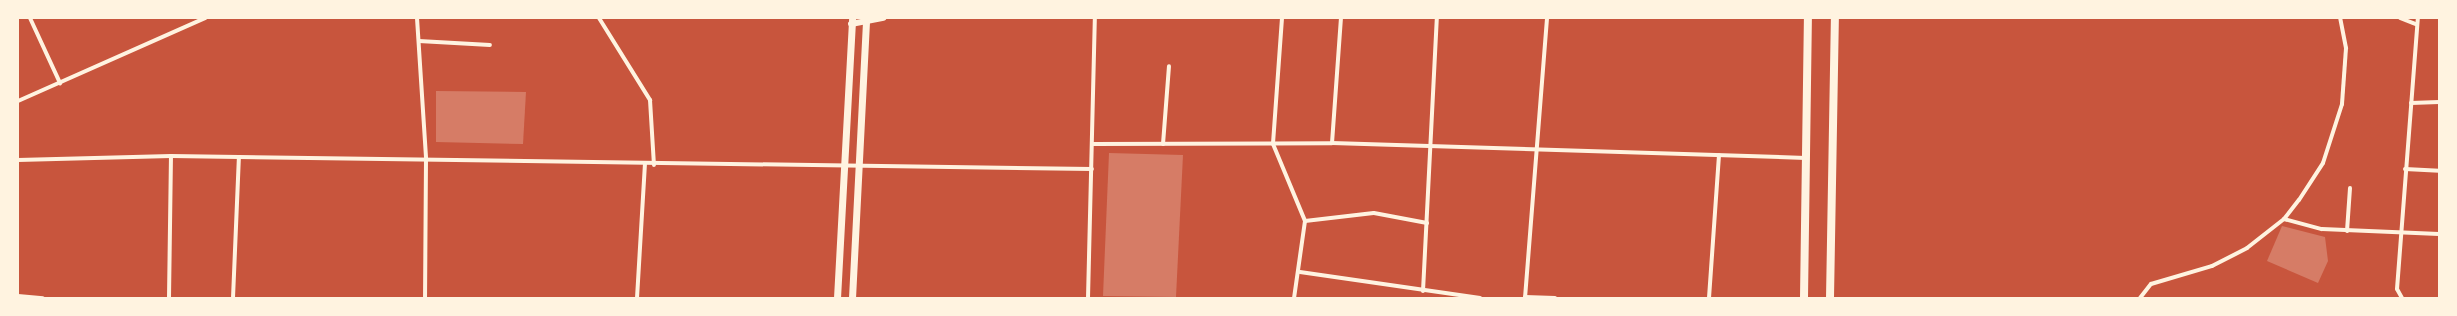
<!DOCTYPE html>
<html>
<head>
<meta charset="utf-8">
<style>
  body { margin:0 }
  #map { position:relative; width:2457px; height:316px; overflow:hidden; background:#c8553d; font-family:Ubuntu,sans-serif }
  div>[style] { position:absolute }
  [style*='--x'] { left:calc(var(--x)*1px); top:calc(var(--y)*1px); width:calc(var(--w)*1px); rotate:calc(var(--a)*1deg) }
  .building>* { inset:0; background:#d67c66 }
  .minor>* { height:4px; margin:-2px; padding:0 2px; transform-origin:2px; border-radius:2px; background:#fff3e0 }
  .tertiary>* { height:6px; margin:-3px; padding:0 3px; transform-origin:3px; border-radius:3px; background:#fff3e0 }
  .secondary>* { height:7px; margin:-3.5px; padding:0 3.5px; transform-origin:3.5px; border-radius:3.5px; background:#fff3e0 }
  .primary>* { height:8px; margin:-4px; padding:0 4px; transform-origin:4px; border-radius:4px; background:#fff3e0 }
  span { translate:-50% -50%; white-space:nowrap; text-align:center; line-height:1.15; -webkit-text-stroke:3px #fff3e0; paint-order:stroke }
  .frame { position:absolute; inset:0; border:19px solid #fff3e0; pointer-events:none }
</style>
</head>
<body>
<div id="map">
  <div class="building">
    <div style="clip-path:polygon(436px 91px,526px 92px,523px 144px,436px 142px)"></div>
    <div style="clip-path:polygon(1109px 153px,1183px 155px,1176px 297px,1103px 296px)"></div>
    <div style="clip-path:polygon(2282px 226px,2325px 237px,2328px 261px,2318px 283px,2267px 261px)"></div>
  </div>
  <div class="minor">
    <div style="--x:30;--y:18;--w:72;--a:65.2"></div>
    <div style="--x:417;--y:18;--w:141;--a:86.3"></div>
    <div style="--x:426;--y:159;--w:139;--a:90.4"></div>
    <div style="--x:599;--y:18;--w:97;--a:58.1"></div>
    <div style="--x:650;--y:100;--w:65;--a:86.5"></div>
    <div style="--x:1282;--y:18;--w:126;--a:94.1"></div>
    <div style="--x:1273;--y:144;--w:83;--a:67.4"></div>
    <div style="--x:1305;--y:221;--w:78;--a:98.1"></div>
    <div style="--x:2400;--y:18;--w:17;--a:21"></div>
    <div style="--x:419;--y:41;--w:71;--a:3.2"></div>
    <div style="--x:18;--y:101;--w:205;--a:-23.9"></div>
    <div style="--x:2411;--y:103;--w:28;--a:-2"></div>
    <div style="--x:1332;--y:143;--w:125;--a:-85.9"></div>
    <div style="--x:1093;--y:144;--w:239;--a:-0.2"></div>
    <div style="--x:1332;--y:143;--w:474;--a:1.8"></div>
    <div style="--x:1163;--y:144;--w:78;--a:-85.6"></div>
    <div style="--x:18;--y:160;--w:153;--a:-1.5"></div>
    <div style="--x:171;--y:156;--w:921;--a:0.81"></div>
    <div style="--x:2405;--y:169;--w:34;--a:3"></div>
    <div style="--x:2284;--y:219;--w:39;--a:15"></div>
    <div style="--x:2322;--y:229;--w:117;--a:2.4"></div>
    <div style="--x:1305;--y:221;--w:69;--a:-6.6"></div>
    <div style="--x:1374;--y:213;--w:54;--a:10.7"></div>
    <div style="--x:2347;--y:231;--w:43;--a:-86"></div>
    <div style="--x:1300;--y:272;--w:182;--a:8.2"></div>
    <div style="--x:1423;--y:291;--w:273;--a:-87.1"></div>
    <div style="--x:18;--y:296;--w:25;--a:5"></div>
    <div style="--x:1525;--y:297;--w:30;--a:2"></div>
    <div style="--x:169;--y:298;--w:142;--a:-89.2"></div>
    <div style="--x:233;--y:298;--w:141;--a:-87.6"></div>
    <div style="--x:637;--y:298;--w:134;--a:-86.6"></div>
    <div style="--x:1088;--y:298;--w:280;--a:-88.6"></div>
    <div style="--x:1525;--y:298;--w:281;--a:-85.5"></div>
    <div style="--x:1709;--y:298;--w:143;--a:-86"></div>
    <div style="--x:2140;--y:298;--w:18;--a:-52"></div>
    <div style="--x:2151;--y:284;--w:64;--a:-16.4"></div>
    <div style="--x:2212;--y:266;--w:39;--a:-27"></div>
    <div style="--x:2247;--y:248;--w:47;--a:-38.1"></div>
    <div style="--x:2284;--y:219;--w:24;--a:-52"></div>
    <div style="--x:2299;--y:200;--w:44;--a:-57"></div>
    <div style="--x:2323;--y:163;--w:62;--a:-72.1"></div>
    <div style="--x:2342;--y:104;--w:56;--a:-85.9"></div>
    <div style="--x:2346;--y:48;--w:31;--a:-101"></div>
    <div style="--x:2402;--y:298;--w:10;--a:-119"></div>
    <div style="--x:2397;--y:289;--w:272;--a:-85.6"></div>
  </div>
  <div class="tertiary">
    <div style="--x:851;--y:24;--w:33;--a:-11"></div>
  </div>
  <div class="secondary">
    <div style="--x:837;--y:298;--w:280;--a:-86.9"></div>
    <div style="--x:852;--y:298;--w:280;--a:-87.1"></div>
  </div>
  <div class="primary">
    <div style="--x:1804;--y:298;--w:280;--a:-89.2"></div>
    <div style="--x:1830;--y:298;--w:280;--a:-89"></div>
  </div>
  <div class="frame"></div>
</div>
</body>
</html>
